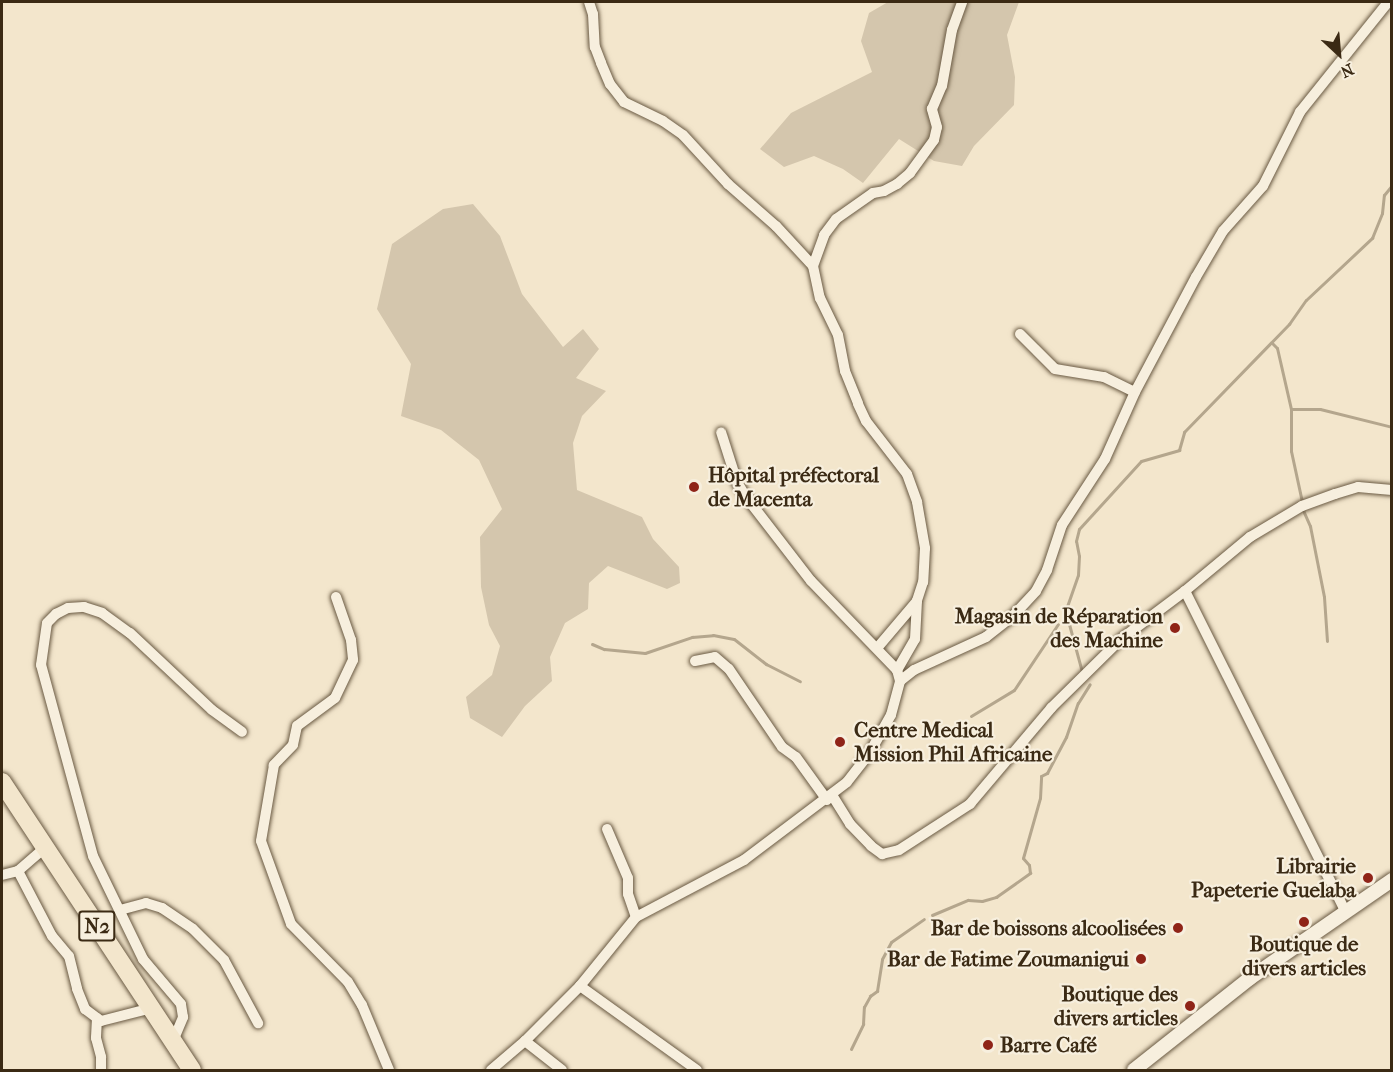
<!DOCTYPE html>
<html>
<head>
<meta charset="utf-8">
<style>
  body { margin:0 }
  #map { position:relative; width:1393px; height:1072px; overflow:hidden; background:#f3e6cc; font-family:"IM FELL French Canon",serif }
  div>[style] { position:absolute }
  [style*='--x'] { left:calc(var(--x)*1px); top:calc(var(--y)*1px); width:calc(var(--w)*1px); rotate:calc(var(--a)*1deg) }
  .green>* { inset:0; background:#d4c6ad }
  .stream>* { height:3px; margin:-1.5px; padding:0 1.5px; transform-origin:1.5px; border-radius:1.5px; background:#b4a68d }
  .roads { filter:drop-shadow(0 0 2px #695942) drop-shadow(0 0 2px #695942) }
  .street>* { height:10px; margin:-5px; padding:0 5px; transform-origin:5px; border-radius:5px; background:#f7efde }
  .secondary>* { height:14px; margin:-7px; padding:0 7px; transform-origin:7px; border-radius:7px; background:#f7efde }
  .highway>* { height:18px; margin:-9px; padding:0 9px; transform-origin:9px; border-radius:9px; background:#f3e6cc }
  .dots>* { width:16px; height:16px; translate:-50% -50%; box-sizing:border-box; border:3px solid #f7efde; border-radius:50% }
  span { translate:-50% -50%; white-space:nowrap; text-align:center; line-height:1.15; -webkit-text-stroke:4.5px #f7efde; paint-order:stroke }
  .shield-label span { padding:2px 4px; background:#f7efde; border:2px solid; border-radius:4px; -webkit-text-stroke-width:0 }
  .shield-label { font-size:20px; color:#3b2a14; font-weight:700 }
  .poi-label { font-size:21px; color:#3b2a14; font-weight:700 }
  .left { translate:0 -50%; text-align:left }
  .right { translate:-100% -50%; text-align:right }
  .frame { position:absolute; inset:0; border:3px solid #3b2a14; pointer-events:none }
  .north { position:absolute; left:1309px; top:24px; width:60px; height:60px; -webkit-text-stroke:4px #f7efde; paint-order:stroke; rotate:154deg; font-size:16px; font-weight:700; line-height:24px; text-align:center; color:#3b2a14 }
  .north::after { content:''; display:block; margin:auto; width:21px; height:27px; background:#3b2a14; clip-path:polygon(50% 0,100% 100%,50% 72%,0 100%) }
</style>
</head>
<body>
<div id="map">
  <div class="green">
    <div style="clip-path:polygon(888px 2px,1019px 2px,1007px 35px,1015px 77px,1014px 105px,974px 146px,962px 166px,934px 161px,899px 139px,863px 183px,843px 169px,814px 156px,784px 167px,760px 149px,791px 113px,872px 72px,861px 41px,869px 13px)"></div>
    <div style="clip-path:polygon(473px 204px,500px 236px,522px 294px,563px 347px,583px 329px,599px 349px,576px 378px,606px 391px,582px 416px,573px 443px,577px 490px,642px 517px,653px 539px,679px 567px,680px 583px,667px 589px,608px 566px,589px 583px,588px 609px,565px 623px,550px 657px,552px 681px,525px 706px,502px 737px,470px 718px,466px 697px,492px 675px,500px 646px,489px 625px,481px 587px,480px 537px,502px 509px,479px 460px,441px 430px,401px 416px,411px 364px,377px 309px,392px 244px,443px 209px)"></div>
  </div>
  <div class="stream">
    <div style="--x:1272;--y:343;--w:7;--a:45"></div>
    <div style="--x:1277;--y:348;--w:63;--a:77.1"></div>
    <div style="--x:1291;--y:409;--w:42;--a:90"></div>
    <div style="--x:1291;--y:451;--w:52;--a:77.8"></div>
    <div style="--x:1291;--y:409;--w:29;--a:0"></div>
    <div style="--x:1320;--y:409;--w:74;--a:14"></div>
    <div style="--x:1302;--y:508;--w:20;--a:66"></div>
    <div style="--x:1310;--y:526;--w:72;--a:78.8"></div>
    <div style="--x:1324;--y:597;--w:44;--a:86.1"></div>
    <div style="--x:1066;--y:613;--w:61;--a:74.8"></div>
    <div style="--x:1064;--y:615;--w:42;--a:-70.7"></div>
    <div style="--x:1078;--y:575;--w:19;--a:-87"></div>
    <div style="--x:1079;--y:556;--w:15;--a:-101"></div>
    <div style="--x:1076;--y:541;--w:12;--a:-76"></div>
    <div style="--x:1079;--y:529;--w:92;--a:-47.6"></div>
    <div style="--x:1141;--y:461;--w:40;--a:-16"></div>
    <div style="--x:1179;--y:450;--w:19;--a:-74"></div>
    <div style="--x:1184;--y:432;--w:151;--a:-45.8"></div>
    <div style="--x:1289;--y:324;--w:29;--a:-55"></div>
    <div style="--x:1306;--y:300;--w:91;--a:-43.2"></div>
    <div style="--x:1372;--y:238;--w:27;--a:-68"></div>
    <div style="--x:1382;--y:213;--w:18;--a:-84"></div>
    <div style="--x:1384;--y:195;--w:13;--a:-51"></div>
    <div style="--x:592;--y:644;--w:13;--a:23"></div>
    <div style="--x:604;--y:649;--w:41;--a:5.6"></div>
    <div style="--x:645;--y:653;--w:50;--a:-18.8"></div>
    <div style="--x:692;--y:637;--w:21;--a:-5"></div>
    <div style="--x:713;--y:635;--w:21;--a:11"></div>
    <div style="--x:734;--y:639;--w:41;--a:38"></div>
    <div style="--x:766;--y:664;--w:38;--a:27"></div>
    <div style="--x:971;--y:716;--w:50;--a:-31.2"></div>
    <div style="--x:1014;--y:690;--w:79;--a:-56.3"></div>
    <div style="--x:932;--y:915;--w:39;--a:-23"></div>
    <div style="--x:968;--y:900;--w:14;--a:4"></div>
    <div style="--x:982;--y:901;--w:15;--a:-16"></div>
    <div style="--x:996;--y:897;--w:42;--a:-35.2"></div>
    <div style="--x:1030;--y:873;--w:8;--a:-97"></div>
    <div style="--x:1029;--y:865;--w:9;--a:-131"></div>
    <div style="--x:1023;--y:858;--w:62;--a:-74.2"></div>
    <div style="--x:1040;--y:798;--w:22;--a:-87"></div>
    <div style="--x:1041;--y:776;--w:7;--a:-27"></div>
    <div style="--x:1047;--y:773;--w:41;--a:-62.2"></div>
    <div style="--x:1066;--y:737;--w:36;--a:-71"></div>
    <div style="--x:1078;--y:703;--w:22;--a:-58"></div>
    <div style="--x:851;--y:1049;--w:28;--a:-64"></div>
    <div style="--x:863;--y:1024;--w:17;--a:-87"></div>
    <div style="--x:864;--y:1007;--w:13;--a:-61"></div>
    <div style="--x:870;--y:996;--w:9;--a:-36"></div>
    <div style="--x:877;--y:991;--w:32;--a:-81"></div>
    <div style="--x:882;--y:959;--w:19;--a:-62"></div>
    <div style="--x:891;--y:942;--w:40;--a:-34.9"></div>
  </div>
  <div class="roads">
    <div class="street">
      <div style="--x:589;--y:2;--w:13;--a:72"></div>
      <div style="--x:593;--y:14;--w:33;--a:87"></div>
      <div style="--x:595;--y:47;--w:17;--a:69"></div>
      <div style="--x:601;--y:63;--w:23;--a:67"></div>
      <div style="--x:610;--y:84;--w:23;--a:52"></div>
      <div style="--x:624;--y:102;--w:43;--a:26"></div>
      <div style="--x:663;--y:121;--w:24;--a:35"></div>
      <div style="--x:683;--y:135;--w:67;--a:47.4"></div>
      <div style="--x:728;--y:184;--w:64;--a:41.2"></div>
      <div style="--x:776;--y:226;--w:54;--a:47.2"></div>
      <div style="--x:813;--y:266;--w:33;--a:78"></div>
      <div style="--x:820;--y:298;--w:41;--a:64.1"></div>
      <div style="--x:838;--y:335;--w:37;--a:79"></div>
      <div style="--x:845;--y:371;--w:35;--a:68"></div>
      <div style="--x:858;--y:404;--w:19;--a:65"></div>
      <div style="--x:866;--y:421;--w:67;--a:52.3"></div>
      <div style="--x:907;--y:474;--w:30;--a:70"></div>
      <div style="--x:917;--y:502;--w:47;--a:80.1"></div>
      <div style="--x:925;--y:548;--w:34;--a:93"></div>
      <div style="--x:923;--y:582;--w:20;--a:108"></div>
      <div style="--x:917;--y:601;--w:38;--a:93"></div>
      <div style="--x:915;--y:639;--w:36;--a:120"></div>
      <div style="--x:813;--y:266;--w:33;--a:-70"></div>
      <div style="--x:824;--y:235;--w:20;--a:-53"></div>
      <div style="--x:836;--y:219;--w:45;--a:-35.1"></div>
      <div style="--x:873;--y:193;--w:11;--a:-10"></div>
      <div style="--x:884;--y:191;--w:15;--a:-28"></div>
      <div style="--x:897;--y:184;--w:17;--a:-40"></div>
      <div style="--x:910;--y:173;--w:41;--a:-54"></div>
      <div style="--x:934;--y:140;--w:13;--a:-77"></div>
      <div style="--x:937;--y:127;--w:19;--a:-106"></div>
      <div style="--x:932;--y:109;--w:25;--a:-67"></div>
      <div style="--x:942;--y:86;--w:57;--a:-79.9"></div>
      <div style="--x:952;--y:30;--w:30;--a:-70"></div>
      <div style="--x:1020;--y:334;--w:49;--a:45"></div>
      <div style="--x:1055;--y:369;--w:50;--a:9.3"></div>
      <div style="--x:1104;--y:377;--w:34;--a:26"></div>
      <div style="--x:1185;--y:591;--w:357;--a:63.4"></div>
      <div style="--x:336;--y:597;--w:46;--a:70.8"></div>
      <div style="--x:351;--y:640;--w:20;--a:84"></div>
      <div style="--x:353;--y:660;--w:42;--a:115.3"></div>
      <div style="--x:335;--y:698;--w:47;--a:143.6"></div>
      <div style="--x:297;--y:726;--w:19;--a:102"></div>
      <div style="--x:293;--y:745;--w:28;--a:134"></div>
      <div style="--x:274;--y:765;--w:77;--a:99.7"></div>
      <div style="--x:261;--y:841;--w:88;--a:70.1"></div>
      <div style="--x:291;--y:924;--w:81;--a:45.5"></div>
      <div style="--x:348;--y:982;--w:27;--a:59"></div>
      <div style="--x:362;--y:1005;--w:70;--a:67.4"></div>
      <div style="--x:878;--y:647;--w:60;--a:-49.7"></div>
      <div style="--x:695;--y:661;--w:20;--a:-11"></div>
      <div style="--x:715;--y:657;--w:18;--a:41"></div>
      <div style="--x:729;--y:669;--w:94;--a:55.8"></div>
      <div style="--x:782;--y:747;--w:17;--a:36"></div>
      <div style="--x:796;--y:757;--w:53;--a:54.2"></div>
      <div style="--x:900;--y:681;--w:18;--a:-38"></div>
      <div style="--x:914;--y:670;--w:79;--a:-24.6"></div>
      <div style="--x:986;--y:637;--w:33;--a:-38"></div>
      <div style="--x:1012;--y:617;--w:35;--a:-47"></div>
      <div style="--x:1036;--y:591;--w:24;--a:-62"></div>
      <div style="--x:1047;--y:570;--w:47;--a:-71.6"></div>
      <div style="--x:1062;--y:525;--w:79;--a:-56.9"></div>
      <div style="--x:1105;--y:459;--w:73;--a:-65.9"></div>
      <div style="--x:1135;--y:392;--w:130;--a:-62.1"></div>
      <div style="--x:1196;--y:277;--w:53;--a:-59.6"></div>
      <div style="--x:1223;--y:231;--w:60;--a:-48.4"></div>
      <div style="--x:1263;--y:186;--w:83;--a:-63.4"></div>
      <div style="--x:1300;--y:112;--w:141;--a:-51.3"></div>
      <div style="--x:832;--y:795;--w:34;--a:58"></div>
      <div style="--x:850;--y:824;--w:30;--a:46"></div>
      <div style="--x:871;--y:846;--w:14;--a:36"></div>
      <div style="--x:882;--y:854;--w:17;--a:-13"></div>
      <div style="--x:899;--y:850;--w:85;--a:-32.9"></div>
      <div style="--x:970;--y:804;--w:126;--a:-49.8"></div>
      <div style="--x:1051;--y:708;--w:98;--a:-44.6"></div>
      <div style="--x:1121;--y:639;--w:80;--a:-36.9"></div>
      <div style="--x:1185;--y:591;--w:85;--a:-39.7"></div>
      <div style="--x:1250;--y:537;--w:61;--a:-30.8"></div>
      <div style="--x:1302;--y:506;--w:35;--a:-20"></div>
      <div style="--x:1335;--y:494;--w:24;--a:-17"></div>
      <div style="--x:1358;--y:487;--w:34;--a:5"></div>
      <div style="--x:607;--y:829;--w:53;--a:66.8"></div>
      <div style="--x:628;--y:878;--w:16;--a:90"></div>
      <div style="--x:628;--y:894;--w:24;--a:71"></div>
      <div style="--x:18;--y:871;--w:73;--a:62.4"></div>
      <div style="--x:52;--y:936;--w:26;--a:50"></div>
      <div style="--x:69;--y:956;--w:34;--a:76"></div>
      <div style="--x:77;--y:989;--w:22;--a:68"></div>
      <div style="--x:85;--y:1009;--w:20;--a:37"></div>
      <div style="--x:101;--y:1021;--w:53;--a:-14.3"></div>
      <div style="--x:2;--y:875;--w:16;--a:-14"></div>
      <div style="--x:18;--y:871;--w:37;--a:-41"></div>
      <div style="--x:120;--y:910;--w:27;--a:-15"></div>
      <div style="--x:146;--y:903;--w:17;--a:17"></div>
      <div style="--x:162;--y:908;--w:37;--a:34"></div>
      <div style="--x:193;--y:929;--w:44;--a:45"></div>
      <div style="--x:224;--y:960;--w:72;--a:61.6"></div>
      <div style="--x:580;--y:986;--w:144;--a:35.7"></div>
      <div style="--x:97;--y:1018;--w:20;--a:93"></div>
      <div style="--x:96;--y:1038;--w:20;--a:75"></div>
      <div style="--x:101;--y:1057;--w:13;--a:90"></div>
      <div style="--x:173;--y:1041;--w:26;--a:-67"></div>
      <div style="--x:183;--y:1017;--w:13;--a:-99"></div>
      <div style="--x:181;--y:1004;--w:59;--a:-130.2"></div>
      <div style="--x:143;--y:959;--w:114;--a:-115.9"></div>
      <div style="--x:93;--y:856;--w:198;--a:-105.2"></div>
      <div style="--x:41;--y:665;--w:42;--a:-81.9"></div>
      <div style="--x:47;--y:623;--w:13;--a:-45"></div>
      <div style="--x:56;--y:614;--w:13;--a:-27"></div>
      <div style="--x:68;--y:608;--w:16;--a:-4"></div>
      <div style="--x:84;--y:607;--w:19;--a:18"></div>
      <div style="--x:102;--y:613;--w:34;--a:36"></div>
      <div style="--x:130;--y:633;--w:112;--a:43.2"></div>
      <div style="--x:212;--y:710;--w:37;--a:36"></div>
      <div style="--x:525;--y:1041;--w:47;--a:38.1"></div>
      <div style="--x:491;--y:1070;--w:45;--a:-40.5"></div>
      <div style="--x:525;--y:1041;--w:78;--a:-45"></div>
      <div style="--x:580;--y:986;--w:89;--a:-50.9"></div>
      <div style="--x:636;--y:917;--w:122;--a:-27.8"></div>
      <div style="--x:744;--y:860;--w:129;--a:-37.1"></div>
      <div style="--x:847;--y:782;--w:36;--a:-52"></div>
      <div style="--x:869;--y:754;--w:45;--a:-60.6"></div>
      <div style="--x:891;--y:715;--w:35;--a:-75"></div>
      <div style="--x:900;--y:681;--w:11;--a:-105"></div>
      <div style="--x:897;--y:670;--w:124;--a:-134"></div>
      <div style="--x:811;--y:581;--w:106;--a:-127.7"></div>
      <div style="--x:746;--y:497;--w:17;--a:-121"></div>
      <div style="--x:737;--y:482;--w:52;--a:-107.7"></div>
    </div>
    <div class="secondary">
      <div style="--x:1134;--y:1070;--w:148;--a:-38.4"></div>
      <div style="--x:1250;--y:978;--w:173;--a:-34.6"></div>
    </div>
    <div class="highway">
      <div style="--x:2;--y:782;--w:345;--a:56.6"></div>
    </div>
  </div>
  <div class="dots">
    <div style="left:694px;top:487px;background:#8f2418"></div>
    <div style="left:1175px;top:628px;background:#8f2418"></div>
    <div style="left:840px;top:742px;background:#8f2418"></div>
    <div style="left:1368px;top:878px;background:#8f2418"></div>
    <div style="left:1304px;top:922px;background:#8f2418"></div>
    <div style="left:1178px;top:928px;background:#8f2418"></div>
    <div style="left:1141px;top:959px;background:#8f2418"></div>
    <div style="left:1190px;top:1006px;background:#8f2418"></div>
    <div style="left:988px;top:1045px;background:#8f2418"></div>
  </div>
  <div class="shield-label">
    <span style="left:97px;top:926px">N2</span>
  </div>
  <div class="poi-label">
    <span class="left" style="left:708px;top:487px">Hôpital préfectoral<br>de Macenta</span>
    <span class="right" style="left:1163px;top:628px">Magasin de Réparation<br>des Machine</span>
    <span class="left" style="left:854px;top:742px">Centre Medical<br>Mission Phil Africaine</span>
    <span class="right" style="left:1356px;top:878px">Librairie<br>Papeterie Guelaba</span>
    <span class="right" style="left:1166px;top:928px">Bar de boissons alcoolisées</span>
    <span style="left:1304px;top:956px">Boutique de<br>divers articles</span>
    <span class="right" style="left:1129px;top:959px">Bar de Fatime Zoumanigui</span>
    <span class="right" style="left:1178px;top:1006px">Boutique des<br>divers articles</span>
    <span class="left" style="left:1000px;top:1045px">Barre Café</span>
  </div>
  <div class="frame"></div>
  <div class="north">N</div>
</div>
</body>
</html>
